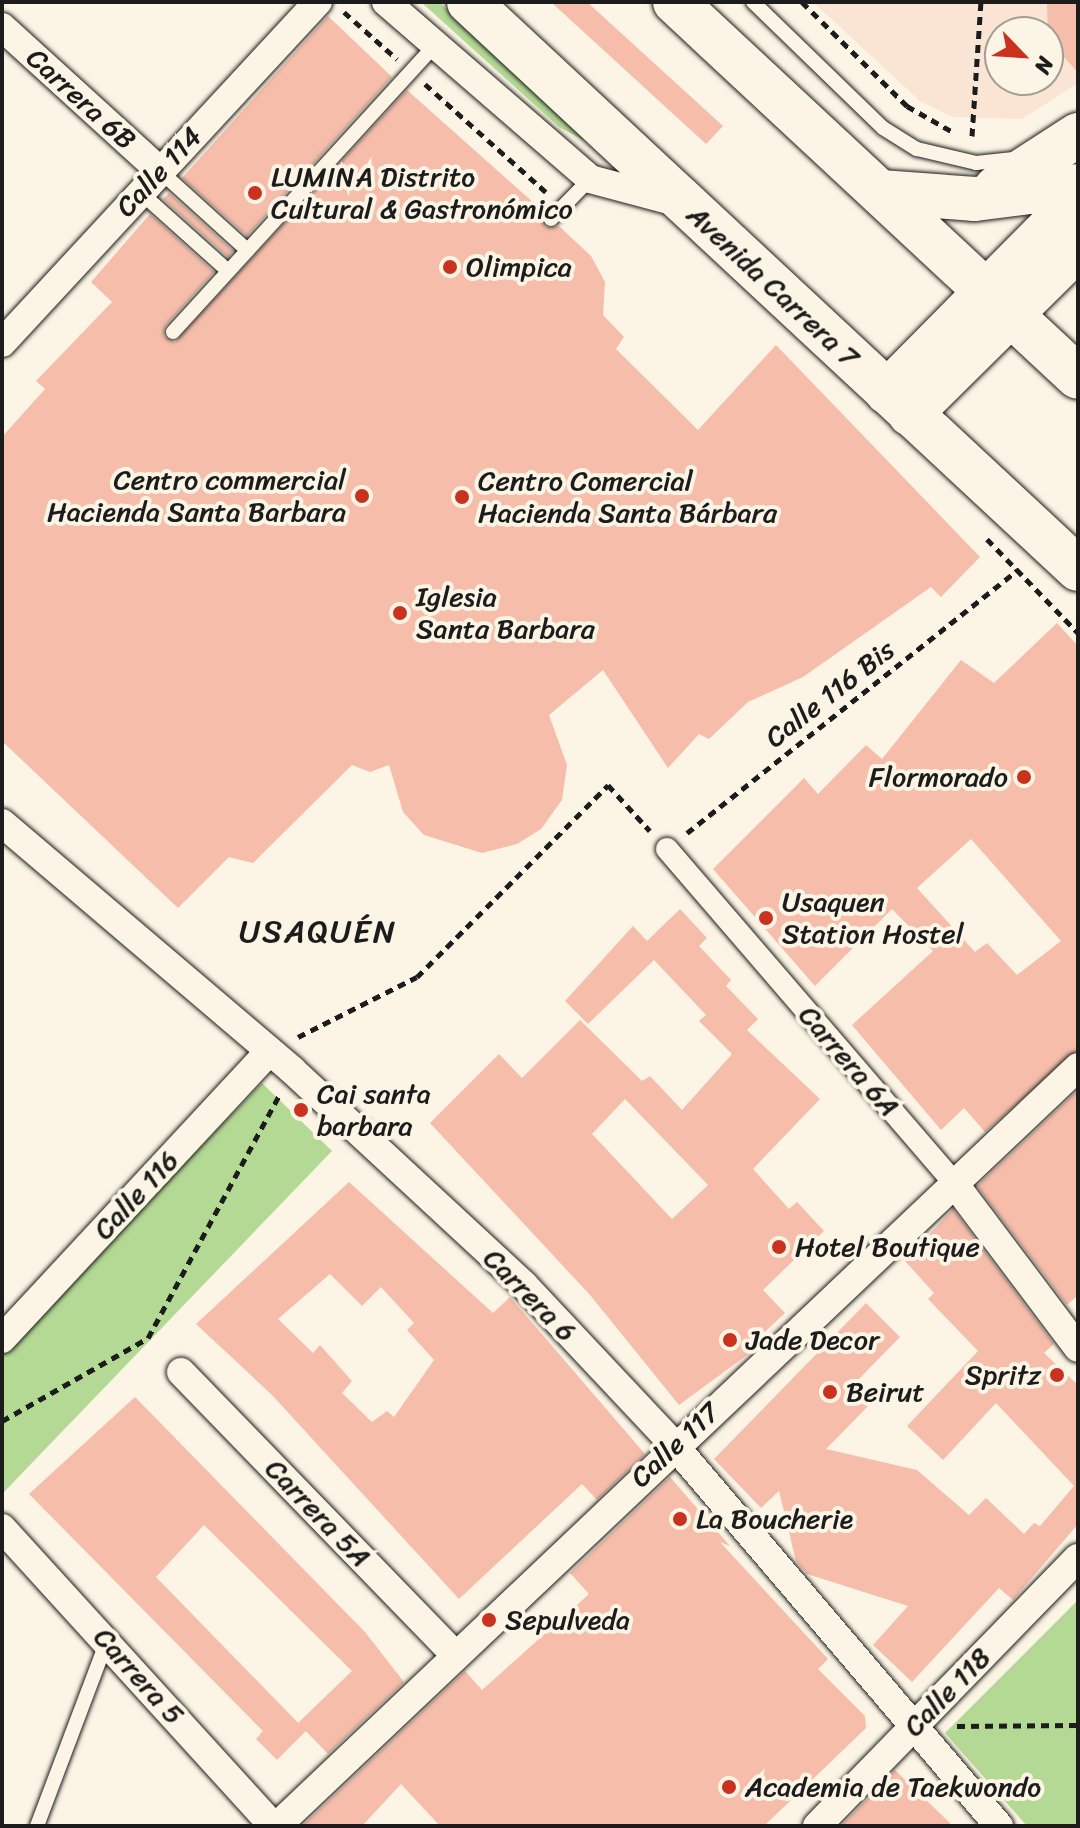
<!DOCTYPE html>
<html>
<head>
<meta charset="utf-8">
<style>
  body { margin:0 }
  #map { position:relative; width:1080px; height:1828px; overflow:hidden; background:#fcf5e5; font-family:Sriracha,sans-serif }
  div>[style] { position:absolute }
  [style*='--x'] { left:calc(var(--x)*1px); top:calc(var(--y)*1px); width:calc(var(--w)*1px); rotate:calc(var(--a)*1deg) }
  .built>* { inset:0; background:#fae4d3 }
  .green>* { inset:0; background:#b4d994 }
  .building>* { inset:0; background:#f5bdaa }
  .path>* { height:5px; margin-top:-2.5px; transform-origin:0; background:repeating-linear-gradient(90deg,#1c1c1c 0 8px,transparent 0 14px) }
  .roads { filter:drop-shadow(0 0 2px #1c1c1c) drop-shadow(0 0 2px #1c1c1c) }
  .service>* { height:14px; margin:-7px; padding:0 7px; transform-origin:7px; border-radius:7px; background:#fcf5e5 }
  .pedestrian>* { height:22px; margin:-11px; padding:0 11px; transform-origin:11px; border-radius:11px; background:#fcf5e5 }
  .minor>* { height:28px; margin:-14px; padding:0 14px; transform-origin:14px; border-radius:14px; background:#fcf5e5 }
  .primary>* { height:44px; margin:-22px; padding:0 22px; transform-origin:22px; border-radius:22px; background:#fcf5e5 }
  .dots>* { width:22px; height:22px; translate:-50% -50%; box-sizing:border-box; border:4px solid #fcf5e5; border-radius:50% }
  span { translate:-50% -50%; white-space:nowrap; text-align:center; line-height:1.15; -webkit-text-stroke:8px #fcf5e5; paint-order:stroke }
  .street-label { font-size:28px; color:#1c1c1c }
  .poi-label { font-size:28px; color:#1c1c1c }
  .left { translate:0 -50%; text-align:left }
  .right { translate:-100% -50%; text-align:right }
  .quarter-label { font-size:32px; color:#1c1c1c; letter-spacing:2px }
  .frame { position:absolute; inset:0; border:4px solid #1c1c1c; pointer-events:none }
  .north { position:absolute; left:984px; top:16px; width:80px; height:80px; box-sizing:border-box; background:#fcf5e5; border:2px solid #a29e95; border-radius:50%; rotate:115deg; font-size:22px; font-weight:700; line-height:32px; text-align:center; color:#1c1c1c }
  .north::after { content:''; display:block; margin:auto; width:28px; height:36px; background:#c8321e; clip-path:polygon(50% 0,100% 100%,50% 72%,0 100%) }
</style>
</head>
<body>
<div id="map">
  <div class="built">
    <div style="clip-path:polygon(evenodd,813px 2px,1078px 2px,1078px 83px,1022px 119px,953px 117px,920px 101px,813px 2px,1000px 32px,1048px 32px,1048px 80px,1000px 80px,1000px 32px)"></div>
  </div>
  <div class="green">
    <div style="clip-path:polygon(421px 2px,439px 2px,602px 150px,559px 127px)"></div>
    <div style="clip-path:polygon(262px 1083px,332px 1151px,4px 1492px,2px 1353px)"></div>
    <div style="clip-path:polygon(1078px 1600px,1078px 1826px,1027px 1826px,945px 1733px)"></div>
  </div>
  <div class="building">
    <div style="clip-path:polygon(551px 2px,587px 2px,723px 126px,706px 144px)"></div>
    <div style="clip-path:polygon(1047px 2px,1078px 2px,1078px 73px,1048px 38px)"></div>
    <div style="clip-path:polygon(328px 16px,392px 77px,247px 236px,182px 178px)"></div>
    <div style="clip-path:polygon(407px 90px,544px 212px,545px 227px,559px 226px,591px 256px,605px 282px,603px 315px,624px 337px,616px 349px,698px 430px,776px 345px,980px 557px,941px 597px,931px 587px,803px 677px,748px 702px,709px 739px,699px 734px,668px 768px,603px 670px,549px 715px,567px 765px,562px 800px,541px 829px,517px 844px,482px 853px,424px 835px,403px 812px,389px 765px,370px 772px,352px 765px,253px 863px,229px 857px,178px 908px,2px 741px,2px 437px,45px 389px,36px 381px,112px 302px,91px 282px,150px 214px,214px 272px,165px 326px,164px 336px,175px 342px)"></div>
    <div style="clip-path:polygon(169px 193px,233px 251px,228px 257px,163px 199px)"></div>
    <div style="clip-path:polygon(evenodd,1057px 623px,1078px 646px,1078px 1050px,985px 1132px,964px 1108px,941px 1130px,852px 1025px,933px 951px,892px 909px,815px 986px,713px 869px,804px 778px,818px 794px,866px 745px,882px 759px,961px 660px,994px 683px,1057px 623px,971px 839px,1061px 941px,1017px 975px,987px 943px,975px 952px,917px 888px,971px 839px)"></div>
    <div style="clip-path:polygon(evenodd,680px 909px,707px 938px,699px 946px,731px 980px,726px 986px,758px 1019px,747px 1030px,820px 1099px,753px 1169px,789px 1209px,797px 1202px,824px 1231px,763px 1290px,785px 1313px,754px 1342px,758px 1347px,679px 1405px,590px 1295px,430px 1123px,499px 1054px,522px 1078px,580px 1020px,642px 1081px,650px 1076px,682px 1110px,732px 1054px,699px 1021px,706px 1015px,654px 960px,588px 1024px,565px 1001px,633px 926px,647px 941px,680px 909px,625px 1099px,708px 1185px,672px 1219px,592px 1134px,625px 1099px)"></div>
    <div style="clip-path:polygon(1078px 1090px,1078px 1295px,1067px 1305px,977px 1186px)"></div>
    <div style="clip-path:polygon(evenodd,349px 1182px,493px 1313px,510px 1297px,645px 1454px,597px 1500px,582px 1484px,459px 1599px,272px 1395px,196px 1324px,349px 1182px,330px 1274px,362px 1306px,381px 1287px,414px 1323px,407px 1330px,434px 1360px,394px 1417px,387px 1411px,372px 1422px,342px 1393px,352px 1381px,320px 1345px,313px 1353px,278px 1319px,330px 1274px)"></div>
    <div style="clip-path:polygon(953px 1209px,1054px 1344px,1044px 1353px,1078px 1385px,1078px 1524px,1013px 1600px,999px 1588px,912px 1682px,873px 1645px,908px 1606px,807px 1574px,796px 1561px,779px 1491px,761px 1508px,714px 1459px,866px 1303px,900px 1337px,857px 1381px,875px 1399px,826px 1449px,917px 1470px,969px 1515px,986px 1498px,1024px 1534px,1034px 1523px,1040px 1526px,1074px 1486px,996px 1403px,943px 1460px,907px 1426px,978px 1351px,928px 1299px,934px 1293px,905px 1261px)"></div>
    <div style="clip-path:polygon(135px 1397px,365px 1632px,404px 1682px,328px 1754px,298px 1723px,352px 1671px,204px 1525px,156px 1577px,306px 1731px,277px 1760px,256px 1739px,263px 1731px,29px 1494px)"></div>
    <div style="clip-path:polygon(670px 1477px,730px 1546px,720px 1542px,828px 1659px,818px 1669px,865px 1716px,866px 1728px,764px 1826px,440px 1826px,401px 1784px,362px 1826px,302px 1826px,465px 1671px,482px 1690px,589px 1594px,570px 1573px)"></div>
    <div style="clip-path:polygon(895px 1770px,953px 1826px,841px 1826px)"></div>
  </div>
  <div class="path">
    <div style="--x:802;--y:2;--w:148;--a:44.7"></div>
    <div style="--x:907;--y:106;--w:51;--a:29.6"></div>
    <div style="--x:344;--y:12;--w:71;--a:41.6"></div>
    <div style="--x:425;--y:84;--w:162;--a:41.8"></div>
    <div style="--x:972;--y:136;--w:134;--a:-86.2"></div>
    <div style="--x:987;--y:539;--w:131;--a:45.9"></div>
    <div style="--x:687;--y:833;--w:423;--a:-38.5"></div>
    <div style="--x:298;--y:1037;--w:133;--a:-26.8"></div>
    <div style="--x:417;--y:977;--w:271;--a:-45.1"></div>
    <div style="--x:608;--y:785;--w:62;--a:47.6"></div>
    <div style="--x:2;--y:1421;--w:168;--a:-29.6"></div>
    <div style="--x:148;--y:1338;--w:275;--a:-61.6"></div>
    <div style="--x:957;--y:1726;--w:121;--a:-0.5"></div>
  </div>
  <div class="roads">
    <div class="service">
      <div style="--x:753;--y:2;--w:181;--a:44.1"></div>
      <div style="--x:883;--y:128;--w:40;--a:32"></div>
      <div style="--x:917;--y:149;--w:61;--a:13.3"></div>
      <div style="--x:976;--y:163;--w:38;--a:-6"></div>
      <div style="--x:160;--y:171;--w:118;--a:42.2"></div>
      <div style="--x:140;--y:192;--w:118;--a:41.9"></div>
      <div style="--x:551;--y:219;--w:56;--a:-45.7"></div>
      <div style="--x:173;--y:332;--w:389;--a:-47.6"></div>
      <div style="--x:37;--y:1826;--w:198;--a:-69.3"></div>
    </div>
    <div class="pedestrian">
      <div style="--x:667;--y:849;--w:440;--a:49.3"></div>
    </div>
    <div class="minor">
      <div style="--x:386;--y:2;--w:270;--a:40.9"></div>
      <div style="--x:590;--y:179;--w:96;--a:15"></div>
      <div style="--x:2;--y:27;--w:214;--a:42.3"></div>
      <div style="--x:2;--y:343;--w:465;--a:-47.2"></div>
      <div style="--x:2;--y:823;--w:381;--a:40.4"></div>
      <div style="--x:292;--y:1070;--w:316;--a:42.8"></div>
      <div style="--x:524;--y:1285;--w:219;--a:46.8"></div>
      <div style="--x:674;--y:1445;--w:501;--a:49.54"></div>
      <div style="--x:954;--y:1183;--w:206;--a:53.1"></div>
      <div style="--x:2;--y:1339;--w:393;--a:-47.1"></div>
      <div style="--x:181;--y:1372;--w:394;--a:45.9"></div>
      <div style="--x:2;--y:1528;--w:403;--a:47.7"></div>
      <div style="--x:277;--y:1826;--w:1103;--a:-43.46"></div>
      <div style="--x:817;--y:1826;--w:374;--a:-45.8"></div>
    </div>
    <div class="primary">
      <div style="--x:469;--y:2;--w:832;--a:42.95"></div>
      <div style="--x:675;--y:2;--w:550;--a:42.94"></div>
      <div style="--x:996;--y:188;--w:98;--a:-32.9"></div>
      <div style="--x:880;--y:192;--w:95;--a:4.2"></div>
      <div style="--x:975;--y:199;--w:104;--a:-7.2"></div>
      <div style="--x:887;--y:392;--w:272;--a:-45.3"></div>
      <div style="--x:910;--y:414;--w:236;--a:-44.7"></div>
    </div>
  </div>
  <div class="dots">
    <div style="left:255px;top:193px;background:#c8321e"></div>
    <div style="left:450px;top:267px;background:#c8321e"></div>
    <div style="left:362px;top:496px;background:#c8321e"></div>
    <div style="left:462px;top:497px;background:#c8321e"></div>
    <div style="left:400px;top:613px;background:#c8321e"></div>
    <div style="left:1024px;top:777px;background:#c8321e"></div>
    <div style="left:766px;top:918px;background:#c8321e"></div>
    <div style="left:301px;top:1110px;background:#c8321e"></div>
    <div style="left:779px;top:1247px;background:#c8321e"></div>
    <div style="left:730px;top:1340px;background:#c8321e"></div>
    <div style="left:1057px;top:1375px;background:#c8321e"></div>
    <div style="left:830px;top:1392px;background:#c8321e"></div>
    <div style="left:680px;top:1519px;background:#c8321e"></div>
    <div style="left:489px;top:1620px;background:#c8321e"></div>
    <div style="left:729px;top:1787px;background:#c8321e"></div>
  </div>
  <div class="street-label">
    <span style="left:81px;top:99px;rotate:42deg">Carrera 6B</span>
    <span style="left:159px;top:172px;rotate:-47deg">Calle 114</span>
    <span style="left:773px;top:286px;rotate:43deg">Avenida Carrera 7</span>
    <span style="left:830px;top:694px;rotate:-38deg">Calle 116 Bis</span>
    <span style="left:849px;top:1061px;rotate:49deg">Carrera 6A</span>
    <span style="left:136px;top:1195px;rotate:-47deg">Calle 116</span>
    <span style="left:530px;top:1295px;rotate:45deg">Carrera 6</span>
    <span style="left:675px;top:1445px;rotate:-43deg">Calle 117</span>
    <span style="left:318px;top:1513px;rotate:46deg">Carrera 5A</span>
    <span style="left:139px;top:1676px;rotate:48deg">Carrera 5</span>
    <span style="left:947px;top:1692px;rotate:-46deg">Calle 118</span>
  </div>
  <div class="poi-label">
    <span class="left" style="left:271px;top:193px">LUMINA Distrito<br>Cultural &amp; Gastronómico</span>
    <span class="left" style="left:466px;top:267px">Olimpica</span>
    <span class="right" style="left:346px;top:496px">Centro commercial<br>Hacienda Santa Barbara</span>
    <span class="left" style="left:478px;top:497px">Centro Comercial<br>Hacienda Santa Bárbara</span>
    <span class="left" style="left:416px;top:613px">Iglesia<br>Santa Barbara</span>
    <span class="right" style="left:1008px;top:777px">Flormorado</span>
    <span class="left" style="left:782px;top:918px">Usaquen<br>Station Hostel</span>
    <span class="left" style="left:317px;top:1110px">Cai santa<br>barbara</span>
    <span class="left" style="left:795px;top:1247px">Hotel Boutique</span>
    <span class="left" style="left:746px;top:1340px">Jade Decor</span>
    <span class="right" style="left:1041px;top:1375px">Spritz</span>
    <span class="left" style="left:846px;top:1392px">Beirut</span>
    <span class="left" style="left:696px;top:1519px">La Boucherie</span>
    <span class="left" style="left:505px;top:1620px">Sepulveda</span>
    <span class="left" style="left:745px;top:1787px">Academia de Taekwondo</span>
  </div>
  <div class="quarter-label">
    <span style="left:318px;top:932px">USAQUÉN</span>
  </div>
  <div class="frame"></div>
  <div class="north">N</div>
</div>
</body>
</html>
